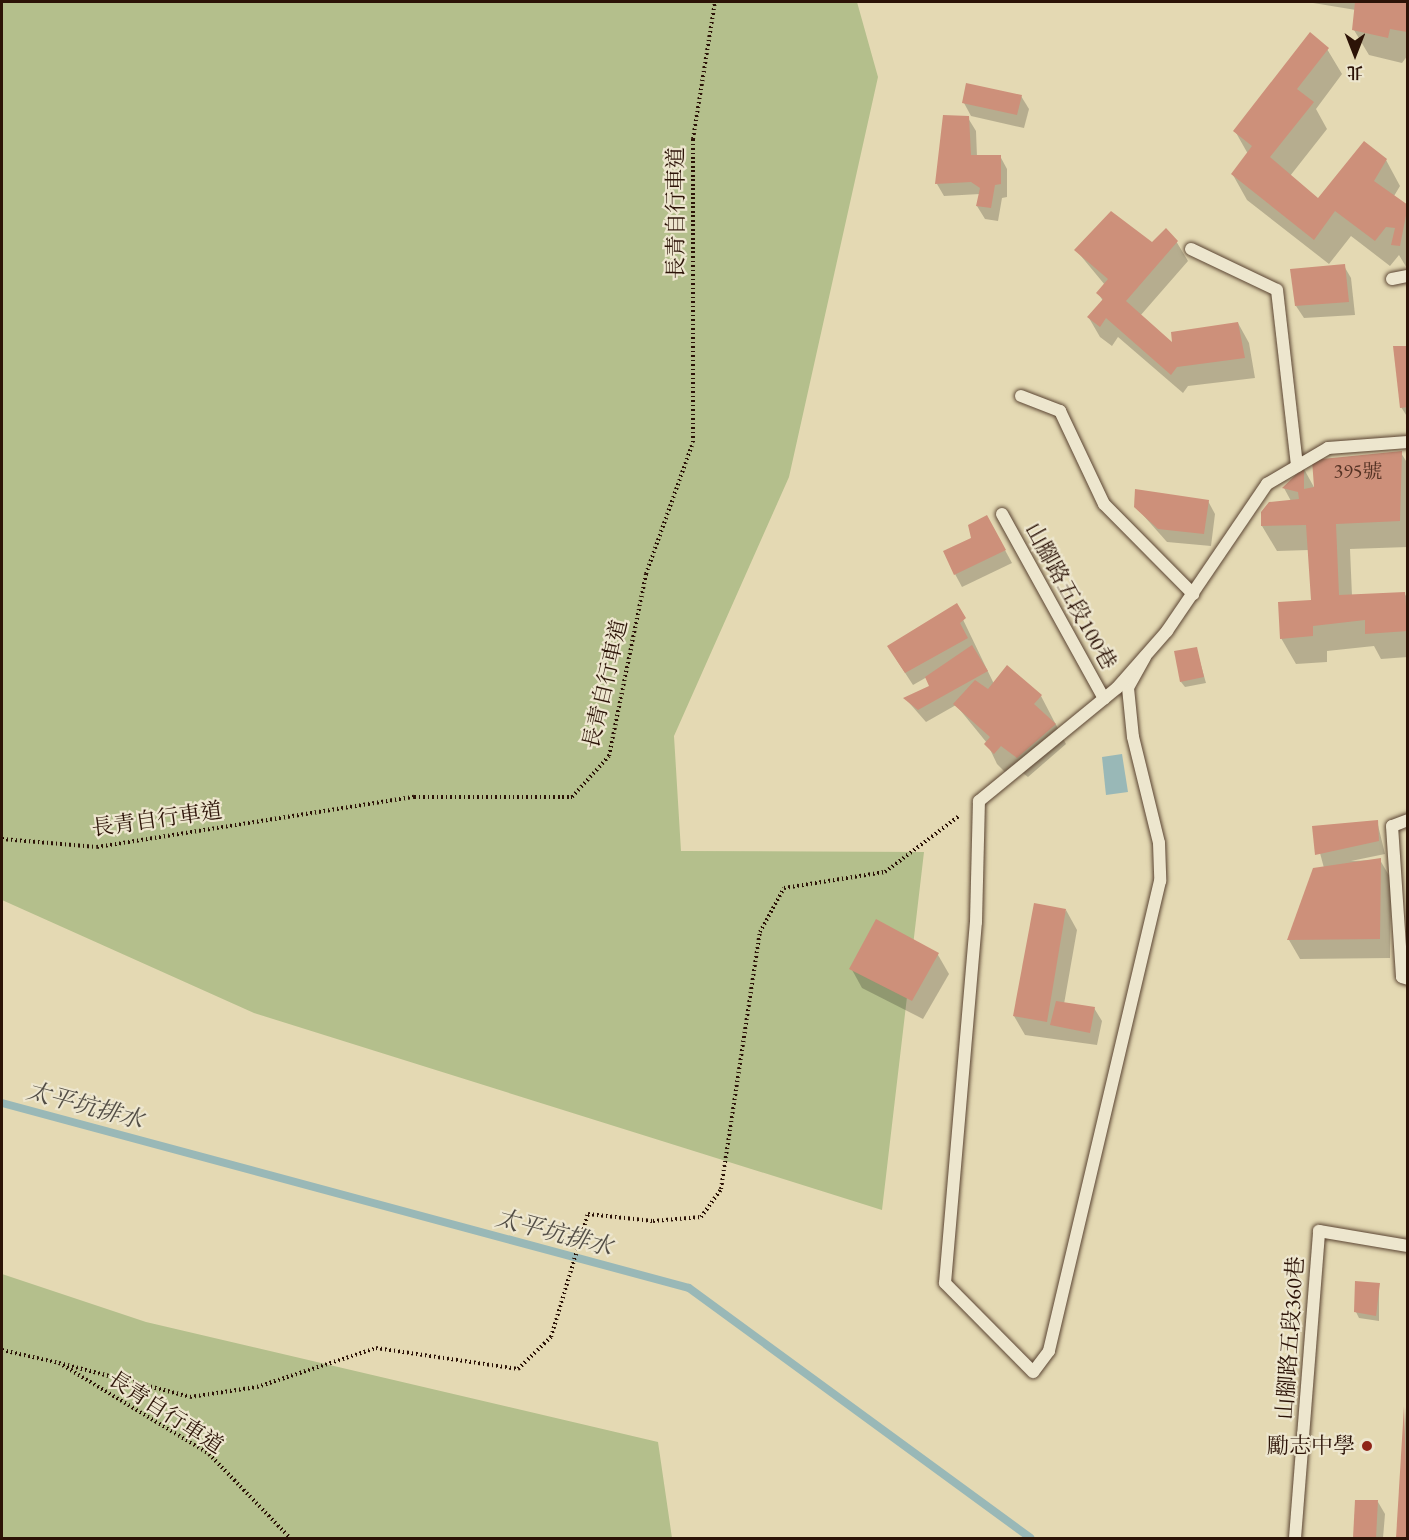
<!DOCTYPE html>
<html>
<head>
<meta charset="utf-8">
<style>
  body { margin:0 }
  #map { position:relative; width:1409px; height:1540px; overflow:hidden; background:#e4d9b3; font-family:"EB Garamond","Noto Serif TC",serif }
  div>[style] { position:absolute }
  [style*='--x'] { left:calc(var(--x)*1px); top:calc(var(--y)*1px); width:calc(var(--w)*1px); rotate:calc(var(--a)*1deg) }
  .green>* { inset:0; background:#b4bf8c }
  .water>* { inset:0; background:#99b8b7 }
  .shadow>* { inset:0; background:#0003 }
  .stream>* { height:8px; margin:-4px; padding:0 4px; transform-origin:4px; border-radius:4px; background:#99b8b7 }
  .building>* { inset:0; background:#cd907a }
  .path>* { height:4px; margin-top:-2px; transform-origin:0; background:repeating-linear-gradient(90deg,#2c1307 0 1.5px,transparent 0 4.5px) }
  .roads { filter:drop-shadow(0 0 2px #5a4432) drop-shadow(0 0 2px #5a4432) }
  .service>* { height:12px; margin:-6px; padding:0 6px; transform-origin:6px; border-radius:6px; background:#ede6ce }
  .dots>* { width:16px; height:16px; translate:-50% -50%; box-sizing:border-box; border:3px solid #ede6ce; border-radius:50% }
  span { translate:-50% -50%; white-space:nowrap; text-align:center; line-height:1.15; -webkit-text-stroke:4.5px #ede6ce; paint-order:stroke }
  .number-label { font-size:20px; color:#543224 }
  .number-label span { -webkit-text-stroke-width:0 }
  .street-label { font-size:22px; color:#2c1307 }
  .poi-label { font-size:22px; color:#2c1307 }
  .right { translate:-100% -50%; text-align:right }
  .water-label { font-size:24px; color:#524d45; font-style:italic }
  .frame { position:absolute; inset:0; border:3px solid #2c1307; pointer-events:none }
  .north { position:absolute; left:1325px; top:24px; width:60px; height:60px; -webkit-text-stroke:4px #ede6ce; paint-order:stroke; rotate:180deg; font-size:16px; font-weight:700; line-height:24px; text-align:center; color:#2c1307 }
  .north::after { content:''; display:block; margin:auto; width:21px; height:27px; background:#2c1307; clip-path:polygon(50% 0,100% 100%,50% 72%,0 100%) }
</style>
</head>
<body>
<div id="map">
  <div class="green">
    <div style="clip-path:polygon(2px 2px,857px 2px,878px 77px,789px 477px,674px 736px,681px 851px,924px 852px,882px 1210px,254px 1013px,2px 900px)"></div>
    <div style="clip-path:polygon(2px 1274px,146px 1322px,658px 1442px,672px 1538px,2px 1538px)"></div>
  </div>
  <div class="water">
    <div style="clip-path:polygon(1122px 754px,1128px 792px,1106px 795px,1102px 757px)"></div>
  </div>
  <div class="shadow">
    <div style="clip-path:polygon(1307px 2px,1408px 2px,1408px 55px,1402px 63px,1369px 55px,1354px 30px,1356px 10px)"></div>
    <div style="clip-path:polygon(1327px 49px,1342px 74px,1316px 109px,1327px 129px,1290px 176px,1318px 200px,1386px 160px,1400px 186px,1394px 196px,1408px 206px,1408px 270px,1399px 255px,1390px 266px,1351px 236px,1329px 264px,1247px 200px,1233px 175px,1248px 154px,1235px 131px)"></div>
    <div style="clip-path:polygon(1021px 96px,1029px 109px,1024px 128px,971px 116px,964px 103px)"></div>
    <div style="clip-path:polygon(968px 118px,976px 131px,977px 157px,1000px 156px,1007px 169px,1007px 197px,1002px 198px,998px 221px,985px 219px,977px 206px,980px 194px,944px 196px,937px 184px)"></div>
    <div style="clip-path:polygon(1176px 241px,1188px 261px,1140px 316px,1174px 346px,1238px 323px,1249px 343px,1255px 378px,1188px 386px,1183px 393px,1118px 337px,1112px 346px,1100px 337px,1089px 318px,1103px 301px,1098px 293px,1105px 285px,1076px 250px)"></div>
    <div style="clip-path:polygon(1344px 266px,1351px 278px,1355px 315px,1304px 318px,1296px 306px)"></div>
    <div style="clip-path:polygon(1408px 347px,1408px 418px,1401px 407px)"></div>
    <div style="clip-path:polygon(1401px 453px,1408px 464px,1408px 547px,1350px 549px,1352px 596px,1404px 593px,1408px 599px,1408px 657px,1381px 659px,1374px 646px,1327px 651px,1327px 662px,1296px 664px,1281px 638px,1312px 601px,1309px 550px,1277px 551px,1262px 526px,1291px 501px,1284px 488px,1304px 469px,1315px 489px)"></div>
    <div style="clip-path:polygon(1208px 501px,1215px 514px,1211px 546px,1167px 542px,1135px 506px)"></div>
    <div style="clip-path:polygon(987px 517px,1012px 563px,962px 587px,955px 574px)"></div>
    <div style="clip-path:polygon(956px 605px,994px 684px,1041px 696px,1066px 744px,1028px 777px,1012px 765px,1006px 773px,997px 764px,987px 743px,956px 705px,926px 722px,905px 698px,931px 687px,927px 677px,913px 685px,896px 659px)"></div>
    <div style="clip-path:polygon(1196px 648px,1206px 683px,1185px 687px,1181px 682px)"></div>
    <div style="clip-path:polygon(1377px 821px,1385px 854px,1351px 861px,1380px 860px,1391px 879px,1390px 958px,1300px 959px,1289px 940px,1314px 869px,1324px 868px,1313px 827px)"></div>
    <div style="clip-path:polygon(1066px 910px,1077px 930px,1064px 1004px,1094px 1008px,1102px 1021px,1097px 1045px,1025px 1035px,1014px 1016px)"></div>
    <div style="clip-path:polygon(876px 921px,938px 955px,949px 974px,923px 1019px,862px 988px,851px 968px)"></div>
    <div style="clip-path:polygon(1379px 1285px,1379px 1321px,1359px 1318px,1356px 1312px)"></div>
    <div style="clip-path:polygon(1406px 1407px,1408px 1538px,1398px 1538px)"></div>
    <div style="clip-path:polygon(1357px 1501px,1378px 1502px,1385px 1514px,1383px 1538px,1355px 1538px)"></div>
  </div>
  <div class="stream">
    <div style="--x:2;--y:1103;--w:711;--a:15.07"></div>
    <div style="--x:689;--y:1288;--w:423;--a:36.2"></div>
  </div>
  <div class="building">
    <div style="clip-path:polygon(1355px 2px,1408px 2px,1407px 32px,1390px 29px,1388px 38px,1352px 30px)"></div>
    <div style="clip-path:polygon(1310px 32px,1329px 48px,1297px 89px,1314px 102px,1270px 157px,1318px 198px,1364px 141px,1387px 159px,1374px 181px,1408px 205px,1400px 246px,1391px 245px,1395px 228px,1386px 227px,1375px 241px,1335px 211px,1314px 240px,1231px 174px,1252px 146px,1233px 131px)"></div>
    <div style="clip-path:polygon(966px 83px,1022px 95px,1017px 115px,962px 103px)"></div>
    <div style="clip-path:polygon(943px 115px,969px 116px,971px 155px,1001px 155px,1001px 184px,995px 185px,991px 208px,976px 206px,980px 188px,971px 182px,935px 184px)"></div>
    <div style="clip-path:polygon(1111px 211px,1152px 242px,1166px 228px,1178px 241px,1126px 301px,1172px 342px,1171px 332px,1238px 322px,1245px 358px,1177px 367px,1171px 375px,1106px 318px,1100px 327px,1087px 317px,1103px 299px,1096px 293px,1108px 279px,1074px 250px)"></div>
    <div style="clip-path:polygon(1345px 264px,1349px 302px,1295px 306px,1290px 269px)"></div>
    <div style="clip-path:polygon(1393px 346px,1408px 346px,1408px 407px,1400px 408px)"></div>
    <div style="clip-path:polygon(1402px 451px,1400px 521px,1336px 524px,1339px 595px,1405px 592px,1408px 631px,1365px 634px,1365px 620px,1313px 626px,1313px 636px,1280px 639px,1278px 602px,1311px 600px,1306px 525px,1261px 526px,1261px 512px,1269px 502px,1299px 499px,1298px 492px,1282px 488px,1304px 467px,1304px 489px,1314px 487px,1312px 460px)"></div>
    <div style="clip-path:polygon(1135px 489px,1209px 500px,1204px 534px,1158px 529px,1134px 507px)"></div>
    <div style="clip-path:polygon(987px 515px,1006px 550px,954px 575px,943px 551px,971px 538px,968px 525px)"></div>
    <div style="clip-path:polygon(957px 603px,966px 618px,960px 623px,968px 638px,905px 673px,887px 646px)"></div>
    <div style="clip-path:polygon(972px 645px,988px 671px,918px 710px,903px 698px,929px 686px,925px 677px)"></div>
    <div style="clip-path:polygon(1197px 647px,1204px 677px,1180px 682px,1174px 651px)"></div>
    <div style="clip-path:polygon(1007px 665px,1042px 695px,1034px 704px,1056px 724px,1017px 758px,1001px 746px,994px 754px,984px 744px,990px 737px,953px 704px,975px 680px,988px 689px)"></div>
    <div style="clip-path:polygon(1378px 820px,1379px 841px,1315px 855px,1312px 826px)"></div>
    <div style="clip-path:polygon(1381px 858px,1380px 939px,1287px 940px,1313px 868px)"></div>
    <div style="clip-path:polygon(1034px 903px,1066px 909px,1047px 1022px,1013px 1016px)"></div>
    <div style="clip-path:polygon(876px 919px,939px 953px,912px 1001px,849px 969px)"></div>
    <div style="clip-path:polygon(1056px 1001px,1095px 1007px,1090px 1033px,1050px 1025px)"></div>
    <div style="clip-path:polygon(1355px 1281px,1380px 1283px,1376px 1316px,1354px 1312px)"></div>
    <div style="clip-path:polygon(1404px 1406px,1408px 1538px,1396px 1538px)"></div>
    <div style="clip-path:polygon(1355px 1500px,1378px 1500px,1376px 1538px,1353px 1538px)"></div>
  </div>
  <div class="path">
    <div style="--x:2;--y:839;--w:95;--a:4.8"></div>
    <div style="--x:97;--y:847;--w:321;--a:-9"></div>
    <div style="--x:414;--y:797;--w:158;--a:0"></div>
    <div style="--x:572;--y:797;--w:55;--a:-47.9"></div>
    <div style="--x:609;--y:756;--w:186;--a:-78.5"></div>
    <div style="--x:646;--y:574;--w:140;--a:-70.4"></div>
    <div style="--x:693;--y:442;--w:303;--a:-90"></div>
    <div style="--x:693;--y:139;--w:139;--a:-80.9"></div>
    <div style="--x:2;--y:1350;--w:58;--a:12.8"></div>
    <div style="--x:59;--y:1363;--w:175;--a:31.2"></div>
    <div style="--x:209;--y:1454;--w:117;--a:46"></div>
    <div style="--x:59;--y:1363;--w:135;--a:14.5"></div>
    <div style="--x:190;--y:1397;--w:68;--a:-8.5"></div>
    <div style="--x:257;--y:1387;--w:125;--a:-18.1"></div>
    <div style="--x:376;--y:1348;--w:144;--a:8.4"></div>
    <div style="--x:518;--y:1369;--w:46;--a:-44.1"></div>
    <div style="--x:551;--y:1337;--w:128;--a:-73.3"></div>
    <div style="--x:588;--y:1214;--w:65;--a:6.1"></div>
    <div style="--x:653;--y:1221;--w:48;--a:-4.8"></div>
    <div style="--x:701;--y:1217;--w:34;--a:-54"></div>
    <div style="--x:721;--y:1189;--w:260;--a:-81.4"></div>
    <div style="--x:760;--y:932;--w:50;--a:-61.4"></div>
    <div style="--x:784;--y:888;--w:102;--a:-9"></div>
    <div style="--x:885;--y:872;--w:93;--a:-37.1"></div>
  </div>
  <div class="roads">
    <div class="service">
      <div style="--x:1191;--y:249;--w:95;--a:25.5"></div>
      <div style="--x:1277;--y:290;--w:177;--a:83.5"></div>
      <div style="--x:1392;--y:279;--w:16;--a:-11"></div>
      <div style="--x:1021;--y:396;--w:42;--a:21"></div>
      <div style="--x:1060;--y:411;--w:103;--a:64.7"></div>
      <div style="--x:1104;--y:504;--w:127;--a:45.3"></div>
      <div style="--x:1002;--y:514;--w:211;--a:61.1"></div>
      <div style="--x:1145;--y:657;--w:35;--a:119"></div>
      <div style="--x:1128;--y:688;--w:49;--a:84.2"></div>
      <div style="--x:1133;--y:737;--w:109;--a:76.2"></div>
      <div style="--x:1159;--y:843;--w:38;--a:88"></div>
      <div style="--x:1160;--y:881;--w:483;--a:103.3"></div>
      <div style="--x:1049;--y:1351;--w:26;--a:127"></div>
      <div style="--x:1033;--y:1372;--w:125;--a:-134.7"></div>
      <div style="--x:945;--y:1283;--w:362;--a:-85.1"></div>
      <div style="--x:976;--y:922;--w:121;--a:-88.6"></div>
      <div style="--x:979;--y:801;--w:178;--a:-39.3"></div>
      <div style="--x:1117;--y:688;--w:76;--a:-48.7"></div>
      <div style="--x:1167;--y:631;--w:178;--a:-55.8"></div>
      <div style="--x:1267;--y:484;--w:71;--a:-30.5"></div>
      <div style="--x:1328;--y:448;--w:80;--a:-4.3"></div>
      <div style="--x:1408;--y:820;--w:17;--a:159"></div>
      <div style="--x:1392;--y:826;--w:151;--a:86.2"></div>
      <div style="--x:1402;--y:977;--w:6;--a:18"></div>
      <div style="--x:1295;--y:1538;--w:308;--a:-85.5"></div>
      <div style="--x:1319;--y:1231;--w:90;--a:9.6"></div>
    </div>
  </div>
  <div class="dots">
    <div style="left:1367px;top:1446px;background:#8f2418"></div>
  </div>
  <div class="number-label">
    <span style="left:1358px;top:471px">395號</span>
  </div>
  <div class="street-label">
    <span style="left:676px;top:213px;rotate:-90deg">長青自行車道</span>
    <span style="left:1071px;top:596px;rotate:61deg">山腳路五段100巷</span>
    <span style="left:605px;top:684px;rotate:-77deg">長青自行車道</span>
    <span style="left:157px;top:819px;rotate:-8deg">長青自行車道</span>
    <span style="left:1290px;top:1338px;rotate:-86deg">山腳路五段360巷</span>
    <span style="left:166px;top:1412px;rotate:33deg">長青自行車道</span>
  </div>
  <div class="poi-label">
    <span class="right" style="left:1355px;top:1446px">勵志中學</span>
  </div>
  <div class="water-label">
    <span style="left:85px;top:1105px;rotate:15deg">太平坑排水</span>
    <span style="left:554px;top:1232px;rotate:15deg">太平坑排水</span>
  </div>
  <div class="frame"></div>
  <div class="north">北</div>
</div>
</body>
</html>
